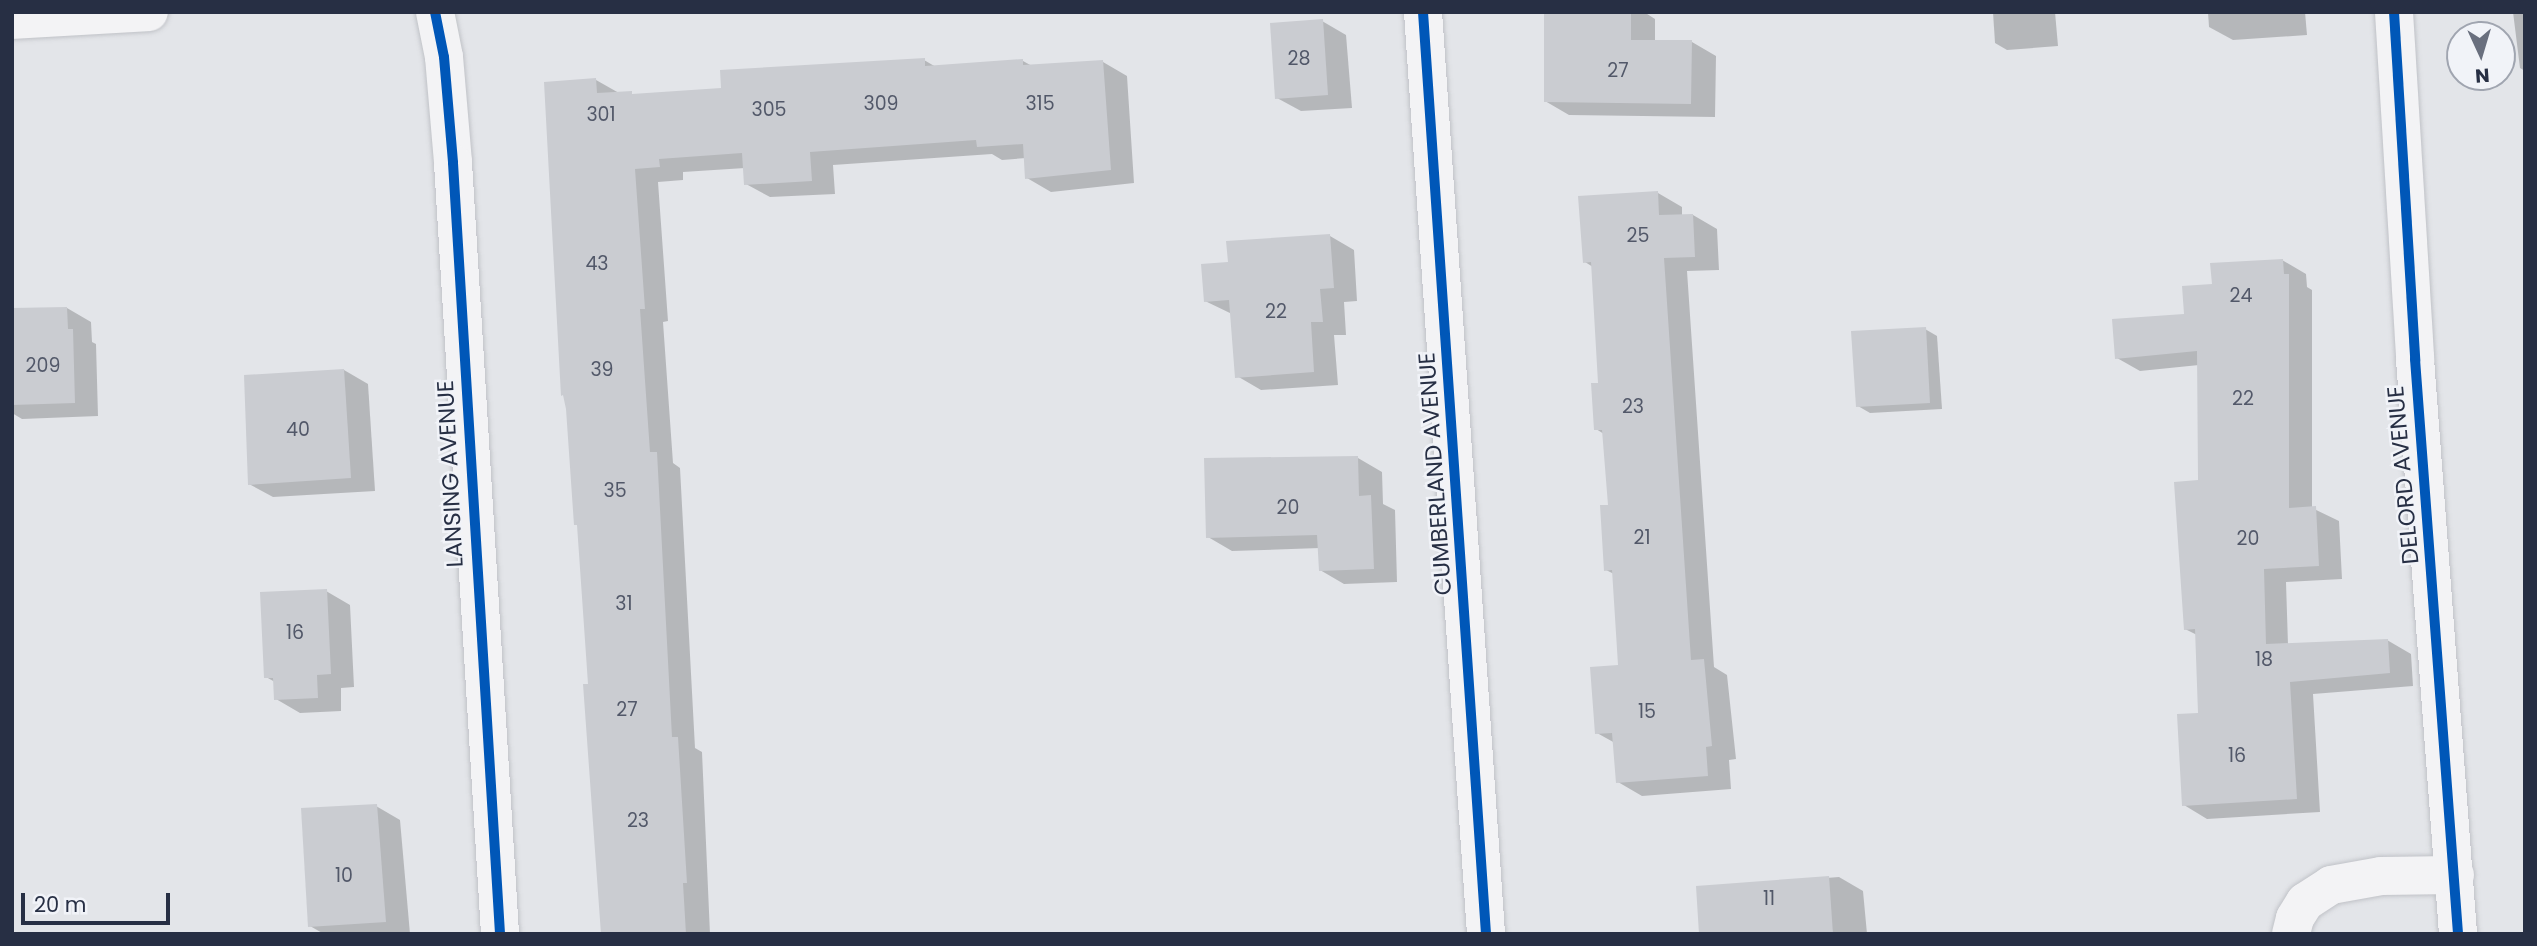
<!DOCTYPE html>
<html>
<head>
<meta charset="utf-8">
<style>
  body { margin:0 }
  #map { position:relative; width:2537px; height:946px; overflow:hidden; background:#e3e5e9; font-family:Poppins,sans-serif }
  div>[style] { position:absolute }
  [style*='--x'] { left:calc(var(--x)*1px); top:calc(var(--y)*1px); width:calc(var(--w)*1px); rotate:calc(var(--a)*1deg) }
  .shadow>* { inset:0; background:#0003 }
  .building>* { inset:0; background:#caccd1 }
  .roads { filter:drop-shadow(0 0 2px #c0c2c7) drop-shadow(0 0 2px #c0c2c7) }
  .minor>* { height:38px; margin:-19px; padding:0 19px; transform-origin:19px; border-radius:19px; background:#f3f3f5 }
  .cycleway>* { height:10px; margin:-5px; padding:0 5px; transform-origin:5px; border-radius:5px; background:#0057b8 }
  span { translate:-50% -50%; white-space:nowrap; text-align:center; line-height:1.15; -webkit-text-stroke:5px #f1f3f8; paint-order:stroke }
  .number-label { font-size:19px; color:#525869 }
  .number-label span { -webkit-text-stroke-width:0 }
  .street-label { font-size:23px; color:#272f44 }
  .frame { position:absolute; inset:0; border:14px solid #272f44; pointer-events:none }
  .north { position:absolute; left:2446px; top:21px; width:70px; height:70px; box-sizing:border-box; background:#f1f3f8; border:2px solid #a0a5b0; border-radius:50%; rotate:176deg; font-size:19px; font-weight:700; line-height:28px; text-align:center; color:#272f44 }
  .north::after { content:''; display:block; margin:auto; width:24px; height:32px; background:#696f7e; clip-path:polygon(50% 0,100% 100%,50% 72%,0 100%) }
  .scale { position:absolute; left:21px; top:893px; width:149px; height:32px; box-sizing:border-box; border:4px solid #272f44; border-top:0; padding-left:9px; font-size:21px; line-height:24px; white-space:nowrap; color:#272f44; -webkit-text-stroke:5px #f1f3f8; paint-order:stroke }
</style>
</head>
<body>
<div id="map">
  <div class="shadow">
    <div style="clip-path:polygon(1546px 12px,1644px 12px,1655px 19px,1655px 42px,1692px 42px,1716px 56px,1715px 117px,1569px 115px,1545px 101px)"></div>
    <div style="clip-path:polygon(1993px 12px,2055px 12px,2058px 46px,2007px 50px,1995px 43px)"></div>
    <div style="clip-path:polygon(2208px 12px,2305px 12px,2307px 35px,2233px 40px,2209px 27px)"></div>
    <div style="clip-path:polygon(2513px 12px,2525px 12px,2525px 71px,2520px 68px)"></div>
    <div style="clip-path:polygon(1322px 21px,1346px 35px,1352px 108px,1301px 111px,1277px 98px)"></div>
    <div style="clip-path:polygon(924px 60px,936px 67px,1023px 61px,1032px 66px,1103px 62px,1127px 76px,1134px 183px,1051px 192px,1027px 178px,1026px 158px,1002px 160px,992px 154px,833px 165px,835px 194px,770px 197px,746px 184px,745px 168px,683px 172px,683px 180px,658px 182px,668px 321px,663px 322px,673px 463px,680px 468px,695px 748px,702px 752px,710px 934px,602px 934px,590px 686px,596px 80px,619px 93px,637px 95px,723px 89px)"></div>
    <div style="clip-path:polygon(1658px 193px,1682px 207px,1682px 216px,1693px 215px,1717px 229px,1719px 270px,1687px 271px,1714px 667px,1727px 675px,1736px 759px,1729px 760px,1731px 789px,1642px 796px,1618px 782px,1615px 743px,1597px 733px,1620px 667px,1614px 574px,1606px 570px,1609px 507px,1604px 434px,1596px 429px,1600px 384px,1593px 267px,1585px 262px)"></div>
    <div style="clip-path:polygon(1330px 236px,1354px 250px,1357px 301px,1344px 302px,1346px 335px,1334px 335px,1338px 385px,1261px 390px,1237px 376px,1232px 314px,1205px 301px,1229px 264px)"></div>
    <div style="clip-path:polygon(2282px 260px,2306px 274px,2307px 287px,2312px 290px,2312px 508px,2339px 521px,2342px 579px,2286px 582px,2288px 645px,2387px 640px,2411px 654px,2413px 686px,2313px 694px,2320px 812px,2207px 819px,2184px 805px,2200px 714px,2197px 635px,2185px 629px,2199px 482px,2199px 365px,2140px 371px,2117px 358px,2185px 315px,2214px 286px)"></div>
    <div style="clip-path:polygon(67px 308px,91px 322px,92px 342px,96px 344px,98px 416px,22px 419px,12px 413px,12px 332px)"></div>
    <div style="clip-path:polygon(1925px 329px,1937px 336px,1942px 409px,1870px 413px,1858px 406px)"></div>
    <div style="clip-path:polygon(344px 370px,368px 384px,375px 491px,273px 497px,249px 484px)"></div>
    <div style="clip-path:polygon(1358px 458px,1382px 472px,1383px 504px,1395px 510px,1397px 582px,1344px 584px,1320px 570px,1320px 548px,1232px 551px,1208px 537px)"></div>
    <div style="clip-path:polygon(326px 591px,350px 605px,354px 687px,341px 688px,341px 711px,300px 713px,276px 699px,275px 682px,266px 677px)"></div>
    <div style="clip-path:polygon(376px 806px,400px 820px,410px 934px,324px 934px,310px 926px)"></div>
    <div style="clip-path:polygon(1839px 877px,1863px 891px,1867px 934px,1701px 934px,1698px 888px)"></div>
  </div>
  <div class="building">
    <div style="clip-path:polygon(1544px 12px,1631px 12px,1631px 40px,1692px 40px,1691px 104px,1544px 102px)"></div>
    <div style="clip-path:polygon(1323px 19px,1328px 95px,1275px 99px,1270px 23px)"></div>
    <div style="clip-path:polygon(925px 58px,925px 66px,1023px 59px,1023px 65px,1103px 60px,1111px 170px,1025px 179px,1023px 144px,977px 147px,976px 140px,810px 152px,812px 181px,744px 185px,742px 153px,659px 159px,660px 167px,635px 169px,645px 309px,640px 309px,650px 452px,657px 452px,672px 737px,678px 737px,687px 883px,683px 883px,686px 934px,601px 934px,583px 684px,588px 684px,577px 525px,574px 525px,566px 409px,563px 395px,561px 396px,544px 82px,596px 78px,597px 93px,632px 91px,632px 94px,721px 88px,720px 70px)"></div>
    <div style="clip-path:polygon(1658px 191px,1659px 215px,1693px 214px,1695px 257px,1664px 258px,1691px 660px,1704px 659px,1712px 746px,1706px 747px,1708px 776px,1616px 783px,1612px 733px,1595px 734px,1590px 667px,1618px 665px,1612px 570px,1604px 571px,1600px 505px,1608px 505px,1602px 430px,1594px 430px,1591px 383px,1598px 383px,1591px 262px,1583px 263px,1578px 196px)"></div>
    <div style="clip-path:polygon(1330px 234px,1334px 288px,1320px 289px,1323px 322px,1311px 322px,1314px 372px,1235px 378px,1229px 300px,1204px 302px,1201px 264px,1228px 262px,1226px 241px)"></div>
    <div style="clip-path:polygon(2283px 259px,2284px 274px,2289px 274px,2289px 508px,2316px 506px,2319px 566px,2264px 569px,2266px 644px,2388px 639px,2390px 673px,2290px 682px,2297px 799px,2182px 806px,2177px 714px,2198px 713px,2195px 629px,2184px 630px,2174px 482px,2198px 480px,2197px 351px,2115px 359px,2112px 319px,2184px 314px,2182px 286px,2212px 284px,2210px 263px)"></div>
    <div style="clip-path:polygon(67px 307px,68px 329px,73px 329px,75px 403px,12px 405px,12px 308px)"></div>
    <div style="clip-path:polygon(1926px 327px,1930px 403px,1856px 407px,1851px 331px)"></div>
    <div style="clip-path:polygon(344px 369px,351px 478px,248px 485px,244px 375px)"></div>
    <div style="clip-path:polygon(1358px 456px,1359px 496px,1371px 495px,1374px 569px,1319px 571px,1317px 535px,1206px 538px,1204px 458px)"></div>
    <div style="clip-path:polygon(327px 589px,331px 674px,317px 675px,318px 698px,274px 700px,273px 678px,264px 678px,260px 592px)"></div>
    <div style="clip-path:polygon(377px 804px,386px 922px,308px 927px,301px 808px)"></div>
    <div style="clip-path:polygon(1829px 876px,1833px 934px,1699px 934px,1696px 886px)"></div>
  </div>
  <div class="roads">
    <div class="minor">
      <div style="--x:435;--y:12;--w:46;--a:78.7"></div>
      <div style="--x:444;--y:57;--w:106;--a:85.1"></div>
      <div style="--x:453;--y:163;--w:772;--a:86.51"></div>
      <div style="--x:1423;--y:12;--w:924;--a:86.09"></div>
      <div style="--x:2394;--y:12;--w:348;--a:86.5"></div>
      <div style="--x:2415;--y:359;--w:577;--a:85.72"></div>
      <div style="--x:12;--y:20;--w:137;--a:-3.3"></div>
      <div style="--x:2291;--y:934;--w:16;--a:-76"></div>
      <div style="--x:2295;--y:918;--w:19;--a:-58"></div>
      <div style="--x:2305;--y:902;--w:31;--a:-33"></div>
      <div style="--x:2331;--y:885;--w:51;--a:-10.2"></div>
      <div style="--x:2381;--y:876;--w:74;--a:-0.8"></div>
    </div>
  </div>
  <div class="cycleway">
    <div style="--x:435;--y:12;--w:46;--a:78.7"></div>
    <div style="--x:444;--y:57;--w:106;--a:85.1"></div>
    <div style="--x:453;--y:163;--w:772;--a:86.51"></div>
    <div style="--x:1423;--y:12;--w:924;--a:86.09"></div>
    <div style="--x:2394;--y:12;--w:348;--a:86.5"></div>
    <div style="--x:2415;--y:359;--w:577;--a:85.72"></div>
  </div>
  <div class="number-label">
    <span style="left:1299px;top:59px">28</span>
    <span style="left:1618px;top:71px">27</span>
    <span style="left:881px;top:104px">309</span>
    <span style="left:1040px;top:104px">315</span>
    <span style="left:769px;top:110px">305</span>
    <span style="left:601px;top:115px">301</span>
    <span style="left:1638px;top:236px">25</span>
    <span style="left:597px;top:264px">43</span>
    <span style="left:2241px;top:296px">24</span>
    <span style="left:1276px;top:312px">22</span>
    <span style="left:43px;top:366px">209</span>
    <span style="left:602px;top:370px">39</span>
    <span style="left:2243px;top:399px">22</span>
    <span style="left:1633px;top:407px">23</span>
    <span style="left:298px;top:430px">40</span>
    <span style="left:615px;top:491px">35</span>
    <span style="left:1288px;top:508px">20</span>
    <span style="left:1642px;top:538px">21</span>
    <span style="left:2248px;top:539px">20</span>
    <span style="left:624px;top:604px">31</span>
    <span style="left:295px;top:633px">16</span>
    <span style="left:2264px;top:660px">18</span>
    <span style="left:627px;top:710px">27</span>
    <span style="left:1647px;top:712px">15</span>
    <span style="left:2237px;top:756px">16</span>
    <span style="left:638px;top:821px">23</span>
    <span style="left:344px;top:876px">10</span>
    <span style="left:1769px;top:899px">11</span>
  </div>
  <div class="street-label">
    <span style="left:450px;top:474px;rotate:-93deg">LANSING AVENUE</span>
    <span style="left:1435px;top:474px;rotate:-94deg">CUMBERLAND AVENUE</span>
    <span style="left:2403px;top:475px;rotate:-95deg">DELORD AVENUE</span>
  </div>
  <div class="frame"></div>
  <div class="north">N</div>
  <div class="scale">20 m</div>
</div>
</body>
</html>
